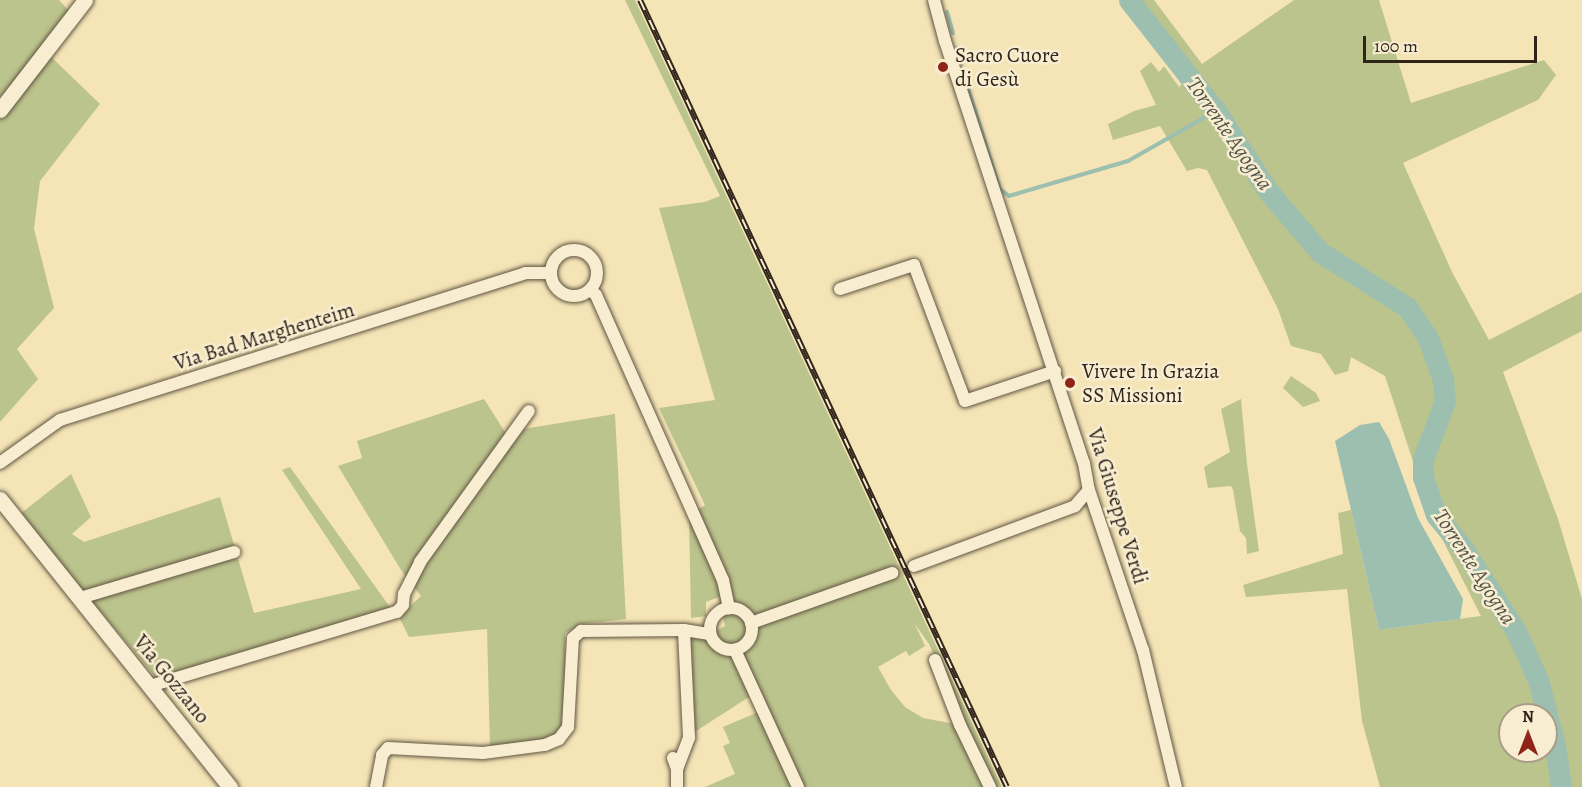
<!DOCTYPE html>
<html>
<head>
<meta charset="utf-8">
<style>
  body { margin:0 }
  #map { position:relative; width:1582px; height:787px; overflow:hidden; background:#f4e4b6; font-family:Alegreya,serif }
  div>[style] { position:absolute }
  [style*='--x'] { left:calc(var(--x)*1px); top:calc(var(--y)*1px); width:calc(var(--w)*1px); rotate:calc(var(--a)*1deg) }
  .green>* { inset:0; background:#bcc48d }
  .water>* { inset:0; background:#9cbfaf }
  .stream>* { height:4px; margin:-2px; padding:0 2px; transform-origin:2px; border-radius:2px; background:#9cbfaf }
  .river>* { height:21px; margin:-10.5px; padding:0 10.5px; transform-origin:10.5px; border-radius:10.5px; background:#9cbfaf }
  .minor-tunnel>* { height:12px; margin-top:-6px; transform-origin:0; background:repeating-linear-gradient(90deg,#cdbe97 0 12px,transparent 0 18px) }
  .roads { filter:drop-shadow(0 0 2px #615542) drop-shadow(0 0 2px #615542) }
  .minor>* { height:12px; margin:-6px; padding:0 6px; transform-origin:6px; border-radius:6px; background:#f8edd0 }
  .minor>.ring { margin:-6px; padding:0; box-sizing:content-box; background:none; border:12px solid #f8edd0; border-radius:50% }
  .tertiary>* { height:15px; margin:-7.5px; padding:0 7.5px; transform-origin:7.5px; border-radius:7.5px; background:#f8edd0 }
  .rail>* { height:6px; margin-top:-3px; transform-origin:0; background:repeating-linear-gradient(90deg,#f8edd0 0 11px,#30251b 0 22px); box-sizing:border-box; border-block:2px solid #30251b }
  .dots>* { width:16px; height:16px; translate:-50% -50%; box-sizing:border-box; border:3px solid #f8edd0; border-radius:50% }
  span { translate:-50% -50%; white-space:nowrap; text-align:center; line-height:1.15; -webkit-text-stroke:5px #f8edd0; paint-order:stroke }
  .poi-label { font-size:21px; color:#30251b }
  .left { translate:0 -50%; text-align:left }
  .street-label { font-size:21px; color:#30251b }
  .water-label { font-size:22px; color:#505347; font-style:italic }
  .north { position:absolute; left:1498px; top:703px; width:60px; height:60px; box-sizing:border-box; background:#f8edd0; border:2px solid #a89d88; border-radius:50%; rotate:0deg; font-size:16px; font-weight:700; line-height:24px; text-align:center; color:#30251b }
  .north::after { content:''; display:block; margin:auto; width:21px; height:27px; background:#8f2418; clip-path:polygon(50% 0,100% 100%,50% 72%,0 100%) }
  .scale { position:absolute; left:1363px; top:36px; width:174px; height:27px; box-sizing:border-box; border:3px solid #30251b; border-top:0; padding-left:8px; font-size:18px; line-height:21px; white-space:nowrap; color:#30251b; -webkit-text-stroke:4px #f8edd0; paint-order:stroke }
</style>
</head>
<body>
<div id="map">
  <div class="green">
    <div style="clip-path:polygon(0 0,59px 0,71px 13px,0 97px)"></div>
    <div style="clip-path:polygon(625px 0,635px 0,1002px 787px,996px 787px,929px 644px,915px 624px,925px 646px,909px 656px,906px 651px,878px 667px,891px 690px,905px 707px,923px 718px,960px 725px,990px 787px,705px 787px,735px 774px,723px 746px,730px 743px,723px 727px,763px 710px,755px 693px,690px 735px,685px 632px,710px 634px,725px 626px,719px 597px,706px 602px,706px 616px,691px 618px,689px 515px,705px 505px,659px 408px,715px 400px,659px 208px,705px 202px,720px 196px)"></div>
    <div style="clip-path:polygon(evenodd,1138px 0,1154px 0,1202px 64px,1294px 0,1379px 0,1411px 103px,1544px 60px,1556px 75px,1538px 100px,1403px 163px,1452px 272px,1489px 340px,1582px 292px,1582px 331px,1503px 372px,1558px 519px,1582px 599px,1582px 787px,1380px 787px,1362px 721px,1347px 589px,1246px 597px,1243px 585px,1343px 554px,1338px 513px,1351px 510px,1379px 630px,1481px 616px,1432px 519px,1385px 376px,1351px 357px,1348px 371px,1335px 375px,1321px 354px,1291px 346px,1278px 309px,1207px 170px,1198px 168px,1187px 171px,1160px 126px,1113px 140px,1108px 124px,1134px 111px,1156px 105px,1140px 71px,1151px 62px,1159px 72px,1164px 66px,1179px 87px,1194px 72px,1138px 0,1510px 715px,1546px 715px,1546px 751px,1510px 751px,1510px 715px)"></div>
    <div style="clip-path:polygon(45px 51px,100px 104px,40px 181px,34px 229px,54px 308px,17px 349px,38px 379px,0 422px,0 109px)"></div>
    <div style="clip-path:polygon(1291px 376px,1316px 393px,1320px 401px,1303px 407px,1283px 388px)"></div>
    <div style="clip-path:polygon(484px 399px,505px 432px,615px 414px,626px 619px,582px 624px,565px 633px,565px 715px,560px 731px,547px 739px,490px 748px,487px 629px,409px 637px,399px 617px,421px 596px,401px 570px,338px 466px,362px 458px,357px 441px)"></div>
    <div style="clip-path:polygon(1241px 399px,1247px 464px,1259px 551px,1247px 554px,1246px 538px,1240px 531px,1233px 490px,1231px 486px,1208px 488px,1204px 467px,1230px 452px,1221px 409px)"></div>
    <div style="clip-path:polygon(290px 467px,392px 610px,156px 678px,20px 514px,71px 474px,91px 517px,72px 534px,84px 542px,220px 497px,254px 613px,361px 589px,282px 470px)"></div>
  </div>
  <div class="water">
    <div style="clip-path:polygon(1379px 422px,1389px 439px,1418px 518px,1463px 599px,1460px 619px,1379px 630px,1335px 441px,1360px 425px)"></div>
  </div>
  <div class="stream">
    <div style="--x:947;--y:12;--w:22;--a:74"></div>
    <div style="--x:957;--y:48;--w:16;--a:75"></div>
    <div style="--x:963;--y:72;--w:123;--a:72.5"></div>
    <div style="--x:1000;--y:189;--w:11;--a:38"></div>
    <div style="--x:1009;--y:196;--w:124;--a:-16.4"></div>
    <div style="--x:1128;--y:161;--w:101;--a:-29.6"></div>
  </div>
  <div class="river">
    <div style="--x:1129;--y:0;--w:141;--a:51.9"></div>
    <div style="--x:1216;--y:111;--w:95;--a:57"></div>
    <div style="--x:1268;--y:191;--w:80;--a:49.6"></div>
    <div style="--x:1320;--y:252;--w:103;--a:32.3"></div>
    <div style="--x:1407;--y:307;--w:37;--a:56"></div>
    <div style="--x:1428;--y:338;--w:45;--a:70.3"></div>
    <div style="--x:1443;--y:380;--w:21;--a:85"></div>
    <div style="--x:1445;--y:401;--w:62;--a:110.8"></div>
    <div style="--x:1423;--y:459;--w:18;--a:90"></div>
    <div style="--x:1423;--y:477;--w:40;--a:71.1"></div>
    <div style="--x:1436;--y:515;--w:41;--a:50.9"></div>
    <div style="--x:1462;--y:547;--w:100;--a:57.3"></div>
    <div style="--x:1516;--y:631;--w:54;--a:65.8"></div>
    <div style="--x:1538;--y:680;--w:67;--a:75.3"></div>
    <div style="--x:1555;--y:745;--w:42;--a:81.9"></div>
  </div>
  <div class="minor-tunnel">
    <div style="--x:892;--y:573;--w:23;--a:-18"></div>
  </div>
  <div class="roads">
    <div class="minor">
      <div style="--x:934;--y:0;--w:42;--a:75"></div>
      <div style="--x:945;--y:41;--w:444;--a:71.8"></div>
      <div style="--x:1084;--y:463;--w:27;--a:80"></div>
      <div style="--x:1089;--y:490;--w:169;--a:71.4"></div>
      <div style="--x:1143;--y:650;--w:141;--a:76.5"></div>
      <div class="ring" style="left:551px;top:250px;width:34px;height:34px"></div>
      <div style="--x:840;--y:289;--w:78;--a:-18"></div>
      <div style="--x:914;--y:265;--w:145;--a:69.4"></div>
      <div style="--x:965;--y:401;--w:95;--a:-18.4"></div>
      <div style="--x:591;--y:290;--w:7;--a:45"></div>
      <div style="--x:596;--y:295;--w:312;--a:66"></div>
      <div style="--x:723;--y:580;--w:29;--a:78"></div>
      <div style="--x:0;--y:463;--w:74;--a:-35.6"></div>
      <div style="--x:60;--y:420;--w:488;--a:-17.5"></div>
      <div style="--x:525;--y:273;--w:25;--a:0"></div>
      <div style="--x:914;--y:566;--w:172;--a:-20.4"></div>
      <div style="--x:1075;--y:506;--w:21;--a:-49"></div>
      <div style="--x:80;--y:598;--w:161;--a:-16.6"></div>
      <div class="ring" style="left:710px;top:608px;width:30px;height:30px"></div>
      <div style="--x:751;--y:623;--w:150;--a:-19.5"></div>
      <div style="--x:735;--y:650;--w:151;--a:65.3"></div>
      <div style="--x:935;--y:660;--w:70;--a:69"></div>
      <div style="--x:960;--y:725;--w:69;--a:64.2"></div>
      <div style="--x:150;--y:686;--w:258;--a:-16.7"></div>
      <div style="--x:397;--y:612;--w:9;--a:-49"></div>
      <div style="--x:403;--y:605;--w:11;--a:-85"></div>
      <div style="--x:404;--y:594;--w:36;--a:-63"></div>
      <div style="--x:420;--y:562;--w:186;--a:-54.2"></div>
      <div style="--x:673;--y:758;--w:12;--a:70"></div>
      <div style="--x:677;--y:769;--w:18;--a:90"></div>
      <div style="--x:677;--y:769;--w:34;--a:-69"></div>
      <div style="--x:689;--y:737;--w:107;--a:-92.7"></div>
      <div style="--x:376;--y:787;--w:33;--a:-79"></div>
      <div style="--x:382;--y:755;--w:9;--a:-49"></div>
      <div style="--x:388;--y:748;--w:95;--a:3"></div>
      <div style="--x:483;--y:753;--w:63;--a:-7.4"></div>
      <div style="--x:545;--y:745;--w:15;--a:-23"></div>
      <div style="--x:559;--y:739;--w:15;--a:-53"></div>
      <div style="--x:568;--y:727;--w:89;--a:-86.8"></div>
      <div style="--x:573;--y:638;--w:11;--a:-41"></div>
      <div style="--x:581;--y:631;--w:103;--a:-0.6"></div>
      <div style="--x:684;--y:630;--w:26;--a:9"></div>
    </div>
    <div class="tertiary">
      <div style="--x:0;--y:110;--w:139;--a:-52.3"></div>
      <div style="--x:0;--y:499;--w:369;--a:51.4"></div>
    </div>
  </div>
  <div class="rail">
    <div style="--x:640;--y:0;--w:868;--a:65"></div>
  </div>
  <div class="dots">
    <div style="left:943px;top:67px;background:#8f2418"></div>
    <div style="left:1070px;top:383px;background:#8f2418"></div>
  </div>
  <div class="poi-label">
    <span class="left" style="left:955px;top:67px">Sacro Cuore<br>di Gesù</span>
    <span class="left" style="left:1082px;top:383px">Vivere In Grazia<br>SS Missioni</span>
  </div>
  <div class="street-label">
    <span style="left:264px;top:336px;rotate:-17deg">Via Bad Marghenteim</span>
    <span style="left:1118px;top:506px;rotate:73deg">Via Giuseppe Verdi</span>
    <span style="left:172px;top:679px;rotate:51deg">Via Gozzano</span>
  </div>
  <div class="water-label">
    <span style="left:1229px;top:134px;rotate:55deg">Torrente Agogna</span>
    <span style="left:1474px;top:567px;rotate:57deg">Torrente Agogna</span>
  </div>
  <div class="north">N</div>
  <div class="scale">100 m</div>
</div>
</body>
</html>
